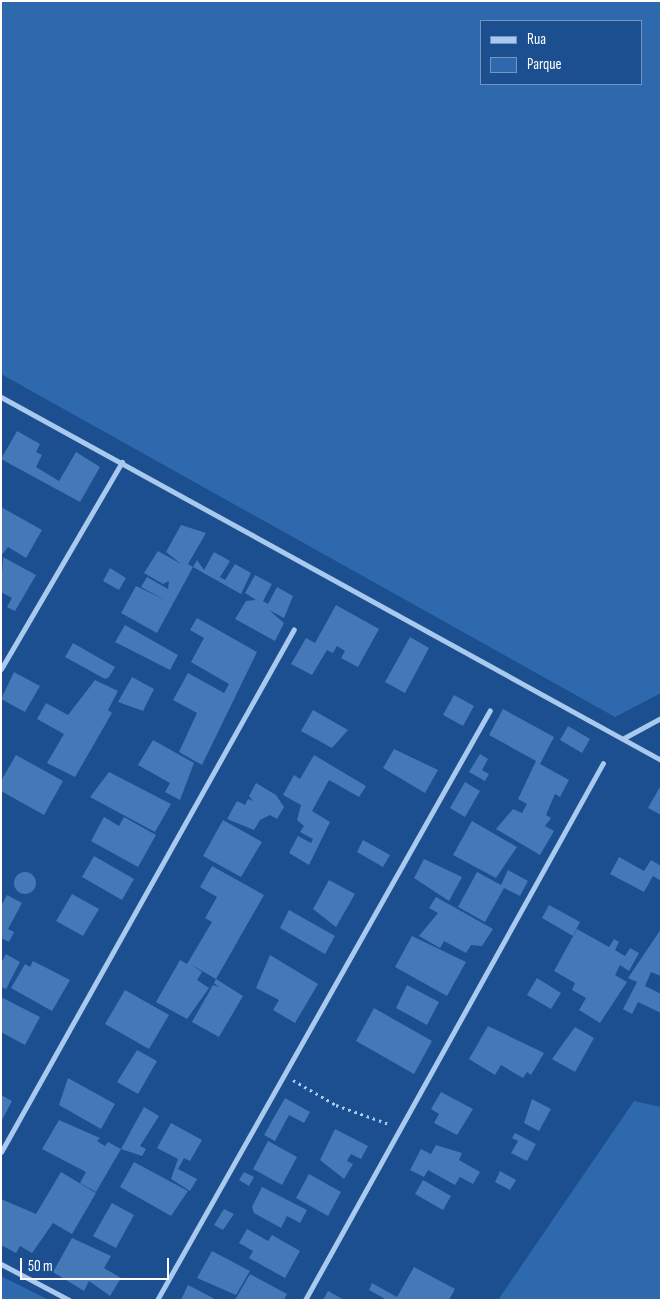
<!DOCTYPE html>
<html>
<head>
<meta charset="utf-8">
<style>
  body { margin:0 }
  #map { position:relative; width:662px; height:1301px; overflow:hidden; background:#1b4f8f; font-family:"Sofia Sans Condensed",sans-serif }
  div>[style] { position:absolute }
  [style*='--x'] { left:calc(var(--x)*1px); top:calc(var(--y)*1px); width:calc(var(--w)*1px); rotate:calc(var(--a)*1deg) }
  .green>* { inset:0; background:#2e69ad }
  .building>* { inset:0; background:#4478b7 }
  .round { border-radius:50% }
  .path>* { height:3px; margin-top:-1.5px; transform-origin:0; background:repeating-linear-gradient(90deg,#a9c9ee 0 2.5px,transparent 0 6.5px) }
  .street>* { height:5px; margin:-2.5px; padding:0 2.5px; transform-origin:2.5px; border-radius:2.5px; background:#a9c9ee }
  span { translate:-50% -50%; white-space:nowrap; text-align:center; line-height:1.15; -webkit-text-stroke:4.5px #1b4f8f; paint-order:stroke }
  .frame { position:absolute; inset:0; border:2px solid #fff; pointer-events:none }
  .legend { position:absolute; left:480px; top:20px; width:162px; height:65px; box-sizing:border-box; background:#1b4f8f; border:1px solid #7695bc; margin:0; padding:6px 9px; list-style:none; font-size:15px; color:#fff }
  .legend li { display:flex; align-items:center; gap:10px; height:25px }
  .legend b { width:25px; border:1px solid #7695bc }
  .scale { position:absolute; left:20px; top:1258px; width:149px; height:22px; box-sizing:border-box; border:2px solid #fff; border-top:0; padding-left:6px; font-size:15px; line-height:18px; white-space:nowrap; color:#fff; -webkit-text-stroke:4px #1b4f8f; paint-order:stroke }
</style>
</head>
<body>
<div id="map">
  <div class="green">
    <div style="clip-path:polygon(evenodd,1px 1px,661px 1px,661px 693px,615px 717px,1px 374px,1px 1px,481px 21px,641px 21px,641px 84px,481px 84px,481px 21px)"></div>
    <div style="clip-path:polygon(634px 1101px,661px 1107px,661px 1300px,498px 1300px)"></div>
    <div style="clip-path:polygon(1px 1276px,49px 1300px,1px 1300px)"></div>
  </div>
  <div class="building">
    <div style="clip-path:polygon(17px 431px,40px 444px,36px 452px,42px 455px,36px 467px,59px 481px,76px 452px,100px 467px,80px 502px,1px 459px)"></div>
    <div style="clip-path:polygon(1px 507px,42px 530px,26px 558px,8px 547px,1px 556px)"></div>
    <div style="clip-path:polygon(181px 525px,206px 533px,188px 564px,193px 567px,157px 633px,121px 613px,136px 586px,165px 600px,141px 587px,147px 577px,168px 589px,169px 581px,163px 584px,144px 573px,158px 551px,181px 564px,166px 552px)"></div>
    <div style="clip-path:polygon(214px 552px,230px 561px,220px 577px,225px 580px,235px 564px,251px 573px,241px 594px,193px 567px,197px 560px,204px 570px)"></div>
    <div style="clip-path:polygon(3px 557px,36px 575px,15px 611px,7px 607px,12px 598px,1px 592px)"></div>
    <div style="clip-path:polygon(110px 568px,126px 578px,119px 590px,103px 581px)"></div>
    <div style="clip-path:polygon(255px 575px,272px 584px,263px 601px,268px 604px,277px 587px,293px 596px,284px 618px,269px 610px,284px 623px,275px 641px,235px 619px,246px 601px,256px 600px,245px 593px)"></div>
    <div style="clip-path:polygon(336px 605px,379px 629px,358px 667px,341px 658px,345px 651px,337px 646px,333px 653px,327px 650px,312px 675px,291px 664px,306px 638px,315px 643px)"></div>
    <div style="clip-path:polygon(197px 618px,257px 652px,202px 765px,179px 752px,197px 713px,173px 700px,188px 673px,224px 693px,229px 684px,191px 662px,204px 638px,190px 630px)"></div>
    <div style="clip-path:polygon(125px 625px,178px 655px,170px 670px,115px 642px)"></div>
    <div style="clip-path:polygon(410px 637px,429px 648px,405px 693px,385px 682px)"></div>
    <div style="clip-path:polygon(73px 643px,115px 667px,109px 677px,105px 679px,65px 657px)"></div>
    <div style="clip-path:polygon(14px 672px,40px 686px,25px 712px,1px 699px)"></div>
    <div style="clip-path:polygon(132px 677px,154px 689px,143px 711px,118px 702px)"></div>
    <div style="clip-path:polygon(95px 680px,118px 691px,108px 710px,112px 713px,75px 777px,47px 763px,64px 734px,37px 719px,46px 703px,68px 715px)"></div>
    <div style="clip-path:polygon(454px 695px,474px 706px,463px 726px,443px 715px)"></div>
    <div style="clip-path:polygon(503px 709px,554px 737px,540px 764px,569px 780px,560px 797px,555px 794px,546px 815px,551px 818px,545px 826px,554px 831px,540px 855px,496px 829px,513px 809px,522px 813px,527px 804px,518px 799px,536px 761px,489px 735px)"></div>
    <div style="clip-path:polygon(313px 710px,348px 730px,332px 748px,301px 731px)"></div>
    <div style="clip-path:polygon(568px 726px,590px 739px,582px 753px,560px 740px)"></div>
    <div style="clip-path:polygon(153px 740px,194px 763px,180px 800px,165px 792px,170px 783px,138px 765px)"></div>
    <div style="clip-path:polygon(394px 749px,438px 770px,425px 793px,383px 768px)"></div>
    <div style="clip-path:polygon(480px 754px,488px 759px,482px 770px,489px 774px,485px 781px,469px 772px)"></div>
    <div style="clip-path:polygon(16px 755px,63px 781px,44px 815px,1px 791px,1px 781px)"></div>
    <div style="clip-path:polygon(314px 755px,366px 786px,359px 797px,329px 780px,312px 811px,330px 822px,309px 865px,289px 853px,298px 836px,311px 843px,313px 839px,300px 832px,304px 826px,297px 820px,301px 805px,283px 795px,294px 775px,300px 779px)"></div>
    <div style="clip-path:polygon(109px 772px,171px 804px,155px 832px,90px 797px)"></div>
    <div style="clip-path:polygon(465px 782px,480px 791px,465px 817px,450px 808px)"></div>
    <div style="clip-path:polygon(256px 783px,276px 795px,284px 807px,277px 819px,270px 815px,260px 820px,254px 830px,227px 819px,237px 801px,245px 805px,248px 799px,253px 801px,249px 796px)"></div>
    <div style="clip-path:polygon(661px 785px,661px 815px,648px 808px)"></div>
    <div style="clip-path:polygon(104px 817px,119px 826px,124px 817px,156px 835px,138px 867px,91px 841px)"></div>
    <div style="clip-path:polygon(223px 820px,262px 842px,241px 877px,203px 856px)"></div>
    <div style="clip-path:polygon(472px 821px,517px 847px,496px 878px,453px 855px)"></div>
    <div style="clip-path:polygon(363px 840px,390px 855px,383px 867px,357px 852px)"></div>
    <div style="clip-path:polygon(94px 856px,134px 879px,122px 900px,82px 877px)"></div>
    <div style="clip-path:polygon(619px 857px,644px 871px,651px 860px,661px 866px,661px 881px,653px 876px,644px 892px,610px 874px)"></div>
    <div style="clip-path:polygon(424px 859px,462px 877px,449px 901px,414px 878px)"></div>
    <div style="clip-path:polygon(212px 866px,264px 895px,216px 979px,243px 996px,219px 1037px,192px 1022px,213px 985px,219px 987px,214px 983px,216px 979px,190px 964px,202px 972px,197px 980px,209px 988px,187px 1019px,156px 1002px,180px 960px,187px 964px,212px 922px,205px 918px,217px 897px,200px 887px)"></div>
    <div style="clip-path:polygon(508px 870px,528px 881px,520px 896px,504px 888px,485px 922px,458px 907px,477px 872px,501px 885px)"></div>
    <div class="round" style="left:14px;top:872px;width:22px;height:22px"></div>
    <div style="clip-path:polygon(329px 880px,355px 894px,336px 927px,313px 909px)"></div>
    <div style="clip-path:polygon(72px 894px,99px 909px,83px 936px,56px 921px)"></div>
    <div style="clip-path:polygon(7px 895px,22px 903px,8px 929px,14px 932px,9px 942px,1px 938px,1px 906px)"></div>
    <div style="clip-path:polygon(436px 897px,493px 929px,482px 946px,471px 945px,466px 953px,444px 941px,440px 948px,419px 936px,438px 913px,429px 908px)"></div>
    <div style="clip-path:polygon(549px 905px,580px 922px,573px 936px,542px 918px)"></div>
    <div style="clip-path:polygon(289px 910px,335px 936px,325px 954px,280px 928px)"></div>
    <div style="clip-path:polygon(577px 929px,609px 947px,614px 939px,619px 942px,615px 950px,625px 956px,630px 948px,639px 953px,629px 971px,620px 965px,615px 975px,627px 982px,600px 1023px,579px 1010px,586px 998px,572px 990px,575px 983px,554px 971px)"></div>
    <div style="clip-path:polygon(661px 929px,661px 976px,651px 972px,645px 986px,661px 994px,661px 1013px,638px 1002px,632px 1014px,623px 1009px,637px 982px,628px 978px)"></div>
    <div style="clip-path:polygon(412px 936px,466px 962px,447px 996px,395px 967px)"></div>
    <div style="clip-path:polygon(6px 954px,20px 962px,6px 989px,1px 987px,1px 963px)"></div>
    <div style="clip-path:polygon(270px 955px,318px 984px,295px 1023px,273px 1010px,279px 1000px,256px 988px)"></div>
    <div style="clip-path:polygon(33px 961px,70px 980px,52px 1011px,11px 988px,25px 964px,30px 967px)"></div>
    <div style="clip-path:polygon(537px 978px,561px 993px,551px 1009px,527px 995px)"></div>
    <div style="clip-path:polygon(407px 985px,439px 1002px,427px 1025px,396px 1008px)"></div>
    <div style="clip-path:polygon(125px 990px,169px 1015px,149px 1049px,105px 1024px)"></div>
    <div style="clip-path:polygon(1px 997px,40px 1017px,25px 1045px,1px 1032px)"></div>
    <div style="clip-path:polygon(374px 1008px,432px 1041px,414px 1074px,356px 1041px)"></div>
    <div style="clip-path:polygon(488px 1026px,544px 1053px,531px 1075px,527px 1072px,523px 1078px,501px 1065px,495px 1075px,469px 1059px)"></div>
    <div style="clip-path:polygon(575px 1027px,594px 1038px,575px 1072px,552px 1059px)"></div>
    <div style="clip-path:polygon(137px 1050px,157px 1061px,138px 1094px,117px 1082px)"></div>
    <div style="clip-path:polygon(68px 1078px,115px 1104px,101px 1129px,59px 1105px)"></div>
    <div style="clip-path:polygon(441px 1092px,473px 1109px,457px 1135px,434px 1123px,439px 1114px,431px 1109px)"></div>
    <div style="clip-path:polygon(1px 1095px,12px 1101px,1px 1122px)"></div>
    <div style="clip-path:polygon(285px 1098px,310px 1112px,304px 1123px,289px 1115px,275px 1141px,264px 1135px)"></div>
    <div style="clip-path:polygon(532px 1099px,551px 1109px,539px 1131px,524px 1123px)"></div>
    <div style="clip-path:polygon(144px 1107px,159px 1116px,140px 1146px,146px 1149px,142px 1156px,121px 1149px,96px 1192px,80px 1183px,86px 1172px,42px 1149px,59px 1120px,100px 1138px,97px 1141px,105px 1146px,108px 1142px,121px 1149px)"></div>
    <div style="clip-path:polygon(171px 1123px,202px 1140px,190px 1161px,184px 1158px,178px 1169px,197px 1179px,190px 1191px,171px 1179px,178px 1159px,157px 1148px)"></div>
    <div style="clip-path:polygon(335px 1129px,368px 1146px,361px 1159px,351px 1154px,347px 1161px,353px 1164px,344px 1179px,320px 1160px)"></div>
    <div style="clip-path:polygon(515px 1133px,536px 1144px,527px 1161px,511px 1153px,518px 1141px,512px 1138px)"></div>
    <div style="clip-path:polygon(268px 1141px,297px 1157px,282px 1185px,253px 1169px)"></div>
    <div style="clip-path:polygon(436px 1145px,462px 1153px,459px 1160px,480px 1172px,473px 1184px,460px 1177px,455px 1185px,428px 1170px,424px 1177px,410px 1170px,421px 1149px,431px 1154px)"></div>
    <div style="clip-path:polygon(134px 1162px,188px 1191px,171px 1216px,120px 1187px)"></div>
    <div style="clip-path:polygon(500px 1171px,516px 1180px,510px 1190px,495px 1182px)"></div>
    <div style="clip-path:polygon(61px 1172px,96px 1193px,72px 1234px,53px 1223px,32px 1253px,20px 1246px,16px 1253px,1px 1245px,1px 1199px,36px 1214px)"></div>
    <div style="clip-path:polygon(244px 1172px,254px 1177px,249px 1186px,239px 1180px)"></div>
    <div style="clip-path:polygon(309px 1174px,341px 1192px,328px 1216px,296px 1198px)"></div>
    <div style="clip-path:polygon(423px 1180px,451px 1196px,443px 1210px,415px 1194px)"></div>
    <div style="clip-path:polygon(262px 1187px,307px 1210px,300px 1223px,287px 1216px,281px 1228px,254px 1213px,252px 1207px)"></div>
    <div style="clip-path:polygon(112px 1203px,134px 1215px,116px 1248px,93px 1236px)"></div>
    <div style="clip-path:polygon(224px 1209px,234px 1214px,223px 1230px,214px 1225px)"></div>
    <div style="clip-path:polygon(247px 1229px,268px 1241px,272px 1235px,300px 1251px,285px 1278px,249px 1258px,253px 1251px,239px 1243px)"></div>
    <div style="clip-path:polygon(72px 1238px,111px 1256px,104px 1268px,121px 1278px,110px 1296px,89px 1281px,84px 1291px,53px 1272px)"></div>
    <div style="clip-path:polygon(212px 1251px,250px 1271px,236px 1295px,197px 1278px)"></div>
    <div style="clip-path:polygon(414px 1267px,455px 1289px,449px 1300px,387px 1300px,369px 1290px,372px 1283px,397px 1297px)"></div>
    <div style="clip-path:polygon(250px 1274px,287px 1294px,284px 1300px,235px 1300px)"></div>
    <div style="clip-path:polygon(188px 1285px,213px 1298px,212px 1300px,181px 1300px)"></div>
    <div style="clip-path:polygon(328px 1291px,330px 1292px,344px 1300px,323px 1300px)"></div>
  </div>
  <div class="path">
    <div style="--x:293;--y:1080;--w:50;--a:30.2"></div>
    <div style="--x:336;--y:1105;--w:56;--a:19.7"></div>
  </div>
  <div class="street">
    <div style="--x:1;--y:397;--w:753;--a:28.81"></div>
    <div style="--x:1;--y:669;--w:240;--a:-59.7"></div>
    <div style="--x:624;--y:738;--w:42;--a:-28.4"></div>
    <div style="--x:1;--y:1152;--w:599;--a:-60.74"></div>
    <div style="--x:1;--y:1264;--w:77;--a:27.9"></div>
    <div style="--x:157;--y:1300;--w:677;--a:-60.56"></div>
    <div style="--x:305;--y:1300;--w:614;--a:-60.97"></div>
  </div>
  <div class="frame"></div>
  <ul class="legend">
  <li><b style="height:6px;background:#a9c9ee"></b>Rua</li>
  <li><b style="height:14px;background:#2e69ad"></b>Parque</li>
  </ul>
  <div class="scale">50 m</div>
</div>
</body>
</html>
